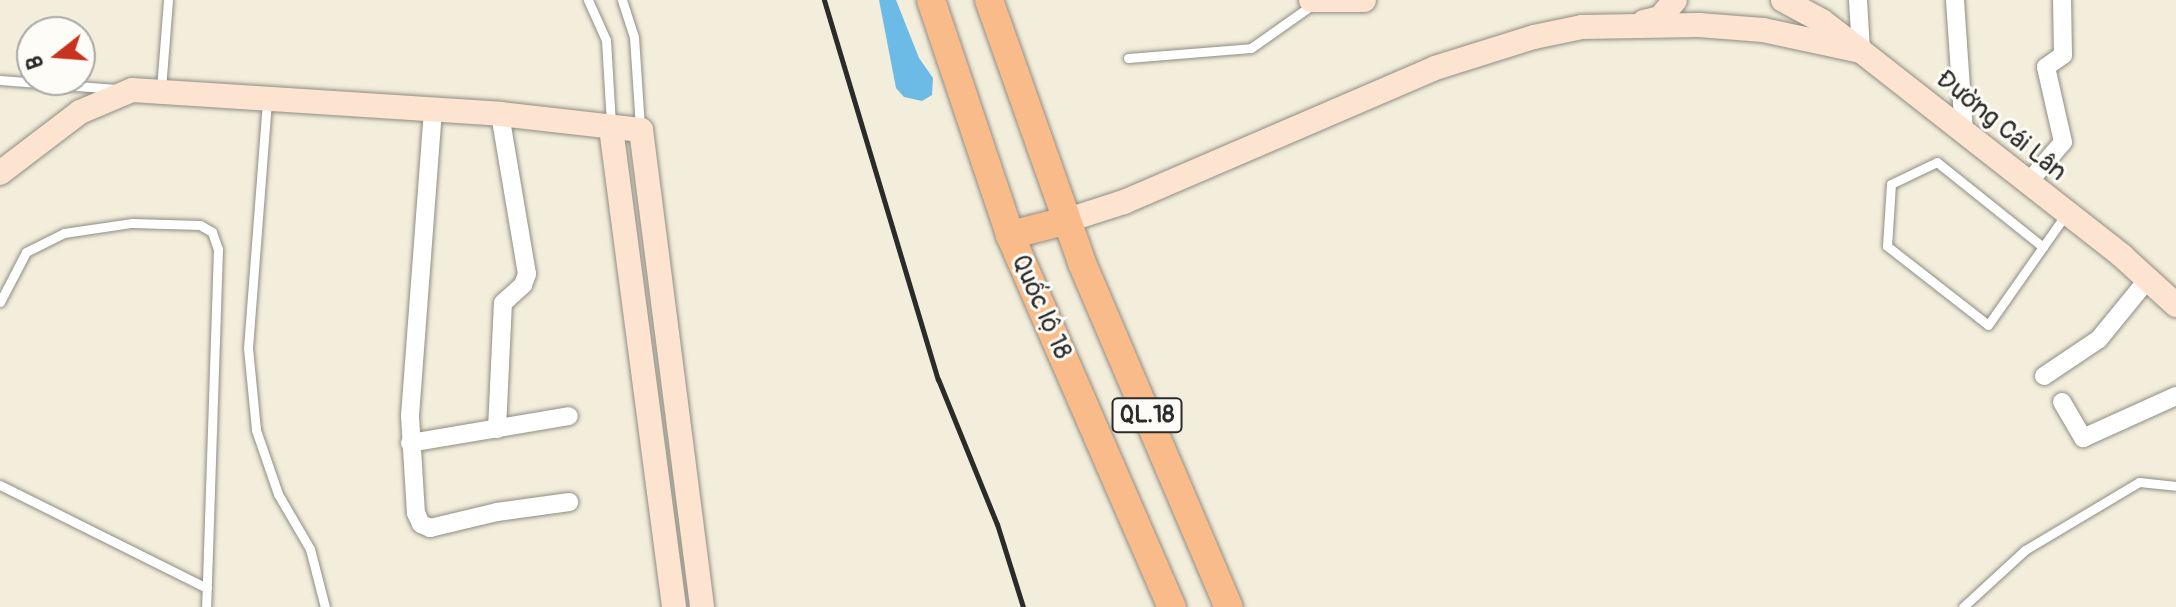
<!DOCTYPE html>
<html>
<head>
<meta charset="utf-8">
<style>
  body { margin:0 }
  #map { position:relative; width:2176px; height:607px; overflow:hidden; background:#f3eedb; font-family:Pangolin,sans-serif }
  div>[style] { position:absolute }
  [style*='--x'] { left:calc(var(--x)*1px); top:calc(var(--y)*1px); width:calc(var(--w)*1px); rotate:calc(var(--a)*1deg) }
  .water>* { inset:0; background:#6cbae6 }
  .roads { filter:drop-shadow(0 0 2px #8f8c83) drop-shadow(0 0 2px #8f8c83) }
  .service>* { height:9px; margin:-4.5px; padding:0 4.5px; transform-origin:4.5px; border-radius:4.5px; background:#fff }
  .minor>* { height:18px; margin:-9px; padding:0 9px; transform-origin:9px; border-radius:9px; background:#fff }
  .secondary>* { height:24px; margin:-12px; padding:0 12px; transform-origin:12px; border-radius:12px; background:#fde4d1 }
  .primary>* { height:28px; margin:-14px; padding:0 14px; transform-origin:14px; border-radius:14px; background:#fabb8b }
  .rail>* { height:5px; margin:-2.5px; padding:0 2.5px; transform-origin:2.5px; border-radius:2.5px; background:#2b2b2b }
  span { translate:-50% -50%; white-space:nowrap; text-align:center; line-height:1.15; -webkit-text-stroke:6px #fdfcf7; paint-order:stroke }
  .shield-label span { padding:2px 6px; background:#fdfcf7; border:2px solid; border-radius:6px; -webkit-text-stroke-width:0 }
  .shield-label { font-size:24px; color:#2b2b2b; font-weight:700 }
  .street-label { font-size:26px; color:#2b2b2b }
  .north { position:absolute; left:16px; top:16px; width:80px; height:80px; box-sizing:border-box; background:#fdfcf7; border:2px solid #a9a8a5; border-radius:50%; rotate:253deg; font-size:22px; font-weight:700; line-height:32px; text-align:center; color:#2b2b2b }
  .north::after { content:''; display:block; margin:auto; width:28px; height:36px; background:#c8321e; clip-path:polygon(50% 0,100% 100%,50% 72%,0 100%) }
</style>
</head>
<body>
<div id="map">
  <div class="water">
    <div style="clip-path:polygon(879px 0,896px 0,919px 58px,933px 78px,932px 95px,922px 101px,904px 97px,896px 88px)"></div>
  </div>
  <div class="roads">
    <div class="service">
      <div style="--x:588;--y:0;--w:44;--a:65.8"></div>
      <div style="--x:606;--y:40;--w:84;--a:86.6"></div>
      <div style="--x:622;--y:0;--w:39;--a:72"></div>
      <div style="--x:634;--y:37;--w:90;--a:86.2"></div>
      <div style="--x:1128;--y:58;--w:123;--a:-4.6"></div>
      <div style="--x:1251;--y:48;--w:75;--a:-35.2"></div>
      <div style="--x:0;--y:80;--w:116;--a:4.4"></div>
      <div style="--x:161;--y:89;--w:89;--a:-85.5"></div>
      <div style="--x:267;--y:101;--w:248;--a:94.4"></div>
      <div style="--x:248;--y:348;--w:82;--a:84.4"></div>
      <div style="--x:256;--y:430;--w:68;--a:71"></div>
      <div style="--x:278;--y:494;--w:64;--a:59.8"></div>
      <div style="--x:310;--y:549;--w:60;--a:75.5"></div>
      <div style="--x:2043;--y:247;--w:136;--a:-141.3"></div>
      <div style="--x:1937;--y:162;--w:51;--a:154.4"></div>
      <div style="--x:1891;--y:184;--w:62;--a:93.7"></div>
      <div style="--x:1887;--y:246;--w:128;--a:38"></div>
      <div style="--x:1988;--y:325;--w:136;--a:-54.9"></div>
      <div style="--x:0;--y:302;--w:56;--a:-62.5"></div>
      <div style="--x:26;--y:252;--w:42;--a:-26.6"></div>
      <div style="--x:64;--y:233;--w:69;--a:-8.4"></div>
      <div style="--x:132;--y:223;--w:68;--a:1.7"></div>
      <div style="--x:200;--y:225;--w:14;--a:30"></div>
      <div style="--x:212;--y:232;--w:18;--a:71"></div>
      <div style="--x:218;--y:249;--w:358;--a:91.9"></div>
      <div style="--x:0;--y:485;--w:231;--a:26.5"></div>
      <div style="--x:1963;--y:607;--w:84;--a:-42.6"></div>
      <div style="--x:2025;--y:550;--w:133;--a:-30.8"></div>
      <div style="--x:2139;--y:482;--w:37;--a:6"></div>
    </div>
    <div class="minor">
      <div style="--x:1858;--y:0;--w:51;--a:86.6"></div>
      <div style="--x:1955;--y:0;--w:132;--a:86.1"></div>
      <div style="--x:433;--y:110;--w:307;--a:94.3"></div>
      <div style="--x:410;--y:416;--w:97;--a:86.5"></div>
      <div style="--x:416;--y:513;--w:12;--a:66"></div>
      <div style="--x:421;--y:524;--w:10;--a:24"></div>
      <div style="--x:430;--y:528;--w:69;--a:-13.4"></div>
      <div style="--x:497;--y:512;--w:73;--a:-7.9"></div>
      <div style="--x:2027;--y:184;--w:55;--a:-49.4"></div>
      <div style="--x:2063;--y:142;--w:77;--a:-102.8"></div>
      <div style="--x:2046;--y:67;--w:21;--a:-35"></div>
      <div style="--x:2063;--y:55;--w:55;--a:-91"></div>
      <div style="--x:2044;--y:376;--w:66;--a:-33.9"></div>
      <div style="--x:2099;--y:339;--w:77;--a:-50.8"></div>
      <div style="--x:2062;--y:402;--w:42;--a:59.7"></div>
      <div style="--x:2083;--y:438;--w:102;--a:-24.3"></div>
      <div style="--x:497;--y:429;--w:126;--a:-87.3"></div>
      <div style="--x:503;--y:303;--w:27;--a:-42"></div>
      <div style="--x:523;--y:285;--w:12;--a:-70"></div>
      <div style="--x:527;--y:274;--w:162;--a:-99.6"></div>
      <div style="--x:410;--y:443;--w:161;--a:-9.6"></div>
    </div>
    <div class="secondary">
      <div style="--x:1311;--y:0;--w:53;--a:0"></div>
      <div style="--x:1783;--y:0;--w:44;--a:28.3"></div>
      <div style="--x:1822;--y:21;--w:49;--a:37.6"></div>
      <div style="--x:1861;--y:51;--w:332;--a:38.1"></div>
      <div style="--x:2122;--y:256;--w:73;--a:42.2"></div>
      <div style="--x:1644;--y:22;--w:16;--a:-14"></div>
      <div style="--x:1660;--y:18;--w:23;--a:-50"></div>
      <div style="--x:611;--y:128;--w:483;--a:82.5"></div>
      <div style="--x:0;--y:173;--w:101;--a:-37.3"></div>
      <div style="--x:80;--y:112;--w:56;--a:-22.9"></div>
      <div style="--x:132;--y:90;--w:369;--a:3.7"></div>
      <div style="--x:500;--y:114;--w:142;--a:6.5"></div>
      <div style="--x:641;--y:130;--w:481;--a:82.7"></div>
      <div style="--x:1065;--y:221;--w:62;--a:-17.9"></div>
      <div style="--x:1124;--y:202;--w:339;--a:-23.3"></div>
      <div style="--x:1435;--y:68;--w:104;--a:-17.4"></div>
      <div style="--x:1534;--y:37;--w:49;--a:-11.8"></div>
      <div style="--x:1582;--y:27;--w:117;--a:-1"></div>
      <div style="--x:1699;--y:25;--w:64;--a:4.5"></div>
      <div style="--x:1763;--y:30;--w:100;--a:12.1"></div>
    </div>
    <div class="primary">
      <div style="--x:931;--y:0;--w:248;--a:71.4"></div>
      <div style="--x:1010;--y:235;--w:406;--a:66.5"></div>
      <div style="--x:989;--y:0;--w:279;--a:70.5"></div>
      <div style="--x:1082;--y:263;--w:374;--a:66.9"></div>
      <div style="--x:1010;--y:235;--w:57;--a:-14.3"></div>
    </div>
  </div>
  <div class="rail">
    <div style="--x:824;--y:0;--w:396;--a:73.3"></div>
    <div style="--x:938;--y:379;--w:157;--a:67.9"></div>
    <div style="--x:997;--y:524;--w:87;--a:72.6"></div>
  </div>
  <div class="shield-label">
    <span style="left:1147px;top:415px">QL.18</span>
  </div>
  <div class="street-label">
    <span style="left:2001px;top:126px;rotate:39deg">Đường Cái Lân</span>
    <span style="left:1041px;top:307px;rotate:66deg">Quốc lộ 18</span>
  </div>
  <div class="north">B</div>
</div>
</body>
</html>
